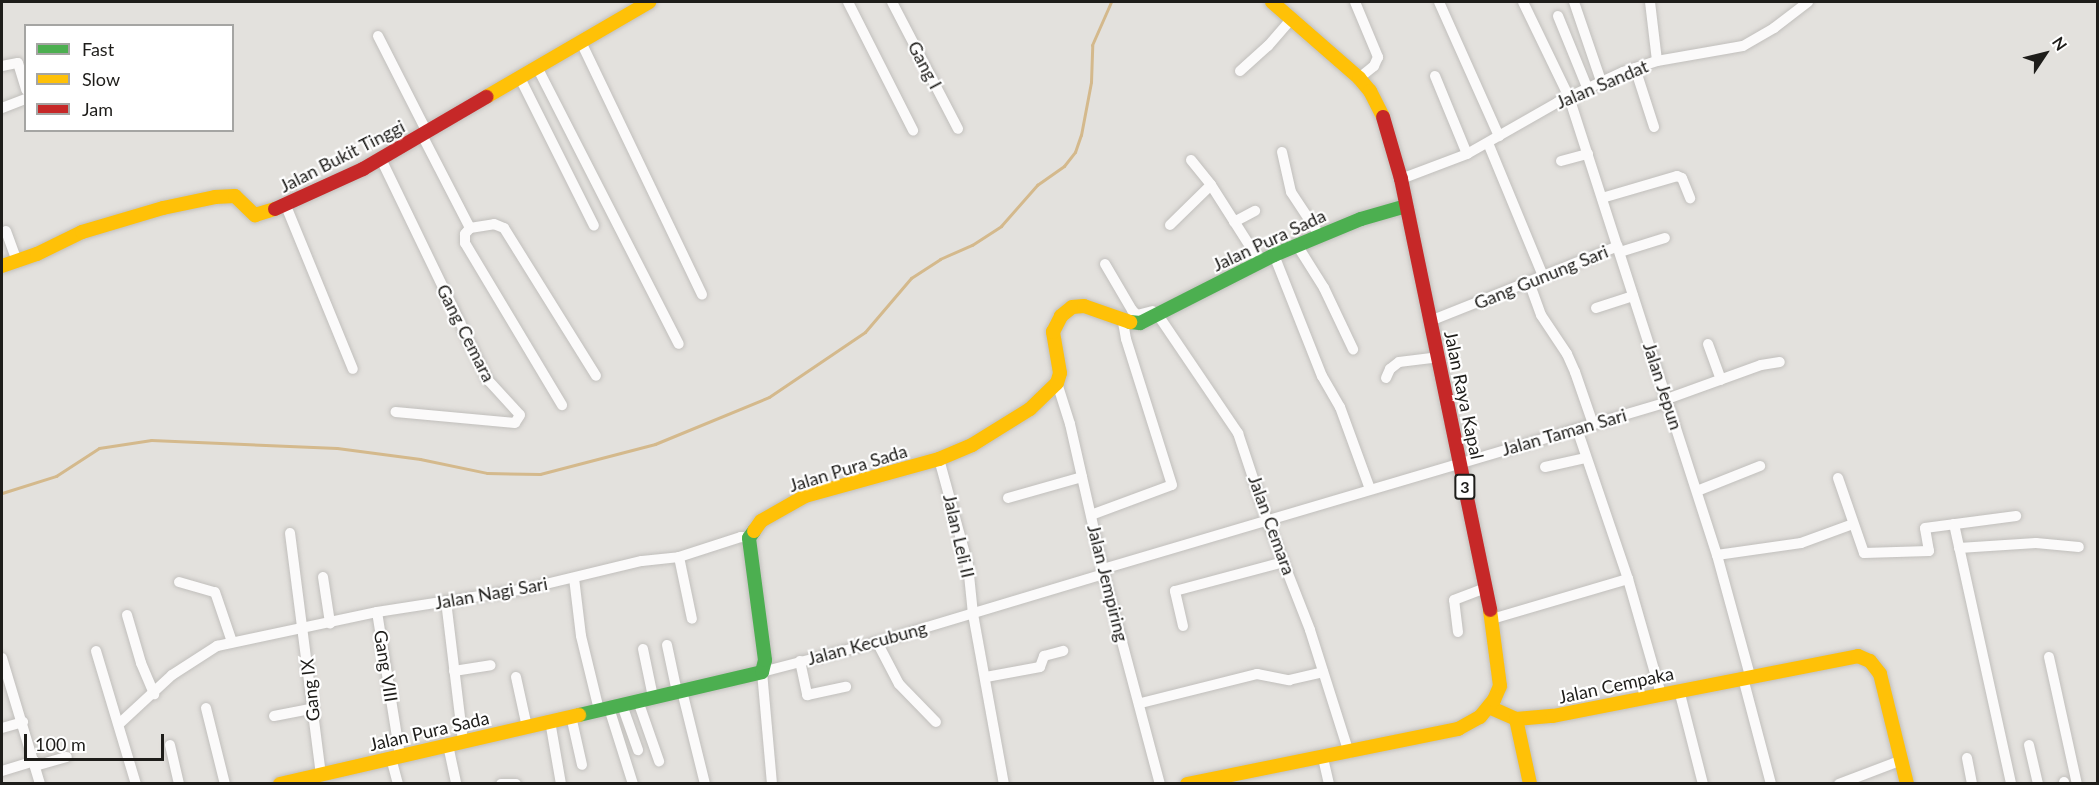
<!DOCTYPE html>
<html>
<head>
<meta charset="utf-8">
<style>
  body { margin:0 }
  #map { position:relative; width:2099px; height:785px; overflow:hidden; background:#e3e1dd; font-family:Lato,sans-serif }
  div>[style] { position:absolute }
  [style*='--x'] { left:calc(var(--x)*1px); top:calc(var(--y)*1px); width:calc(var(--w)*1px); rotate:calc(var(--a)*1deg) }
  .stream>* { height:3px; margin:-1.5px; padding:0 1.5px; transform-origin:1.5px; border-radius:1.5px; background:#d4b98c }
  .roads { filter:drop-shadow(0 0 2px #c1bfbc) drop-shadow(0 0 2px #c1bfbc) }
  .street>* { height:10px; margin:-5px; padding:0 5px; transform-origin:5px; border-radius:5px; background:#fbfafa }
  .fast>* { height:14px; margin:-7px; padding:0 7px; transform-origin:7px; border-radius:7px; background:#4caf50 }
  .slow>* { height:14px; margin:-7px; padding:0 7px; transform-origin:7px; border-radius:7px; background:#ffc107 }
  .jam>* { height:14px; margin:-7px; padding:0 7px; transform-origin:7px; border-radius:7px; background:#c62828 }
  span { translate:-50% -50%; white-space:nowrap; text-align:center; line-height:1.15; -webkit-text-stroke:4.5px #fff; paint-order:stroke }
  .shield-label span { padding:2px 4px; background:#fff; border:2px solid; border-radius:4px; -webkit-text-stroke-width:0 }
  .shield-label { font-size:16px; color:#1e1d1a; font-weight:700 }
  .street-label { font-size:18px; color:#1e1d1a }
  .frame { position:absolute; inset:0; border:3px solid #1e1d1a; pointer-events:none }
  .legend { position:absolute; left:24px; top:24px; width:210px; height:108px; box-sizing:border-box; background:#fff; border:2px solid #a5a5a3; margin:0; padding:8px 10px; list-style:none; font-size:18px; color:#1e1d1a }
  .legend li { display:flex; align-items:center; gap:12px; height:30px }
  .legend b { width:30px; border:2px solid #a5a5a3 }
  .north { position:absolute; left:2015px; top:24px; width:60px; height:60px; -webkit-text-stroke:4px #fff; paint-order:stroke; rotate:55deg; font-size:16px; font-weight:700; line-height:24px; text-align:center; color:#1e1d1a }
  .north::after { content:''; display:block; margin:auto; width:21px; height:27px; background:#1e1d1a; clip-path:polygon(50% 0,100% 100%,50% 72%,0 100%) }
  .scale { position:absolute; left:24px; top:734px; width:140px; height:27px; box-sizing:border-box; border:3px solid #1e1d1a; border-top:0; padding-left:8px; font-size:18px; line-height:21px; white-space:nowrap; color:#1e1d1a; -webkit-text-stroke:4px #fff; paint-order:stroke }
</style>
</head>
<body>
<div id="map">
  <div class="stream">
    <div style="--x:2;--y:493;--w:57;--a:-17.5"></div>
    <div style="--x:56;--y:476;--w:51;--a:-33.1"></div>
    <div style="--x:99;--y:448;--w:53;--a:-8.7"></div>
    <div style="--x:151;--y:440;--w:186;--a:2.5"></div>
    <div style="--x:337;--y:448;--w:84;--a:7.5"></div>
    <div style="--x:420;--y:459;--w:68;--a:11.8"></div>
    <div style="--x:487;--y:473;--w:53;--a:1.1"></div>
    <div style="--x:540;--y:474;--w:119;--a:-14.6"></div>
    <div style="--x:655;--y:444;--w:123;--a:-22.4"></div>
    <div style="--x:769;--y:397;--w:116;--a:-34.1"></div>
    <div style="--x:865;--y:332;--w:71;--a:-49.6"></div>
    <div style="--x:911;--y:278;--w:35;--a:-33"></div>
    <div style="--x:940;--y:259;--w:35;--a:-24"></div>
    <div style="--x:972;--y:245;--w:35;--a:-33"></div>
    <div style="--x:1001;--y:226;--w:55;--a:-48.7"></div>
    <div style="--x:1037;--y:185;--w:33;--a:-35"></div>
    <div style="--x:1064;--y:166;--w:18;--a:-52"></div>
    <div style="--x:1075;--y:152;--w:18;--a:-71"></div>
    <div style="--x:1081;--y:135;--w:54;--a:-79.3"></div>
    <div style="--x:1091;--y:82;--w:37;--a:-88"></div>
    <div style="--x:1092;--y:45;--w:47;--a:-66.2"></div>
  </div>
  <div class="roads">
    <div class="street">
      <div style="--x:848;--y:2;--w:144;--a:63.1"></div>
      <div style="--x:892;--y:2;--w:143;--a:62.5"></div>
      <div style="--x:1355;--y:2;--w:60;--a:67.3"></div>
      <div style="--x:1378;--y:57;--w:10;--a:114"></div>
      <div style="--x:1374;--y:66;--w:19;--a:141"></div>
      <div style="--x:1439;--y:2;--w:147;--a:65.9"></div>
      <div style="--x:1523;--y:2;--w:106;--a:64.2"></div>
      <div style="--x:1569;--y:97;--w:481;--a:72.1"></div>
      <div style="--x:1717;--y:555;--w:125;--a:74.7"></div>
      <div style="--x:1574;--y:2;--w:83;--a:71.1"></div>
      <div style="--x:1650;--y:2;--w:59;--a:83.2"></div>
      <div style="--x:1558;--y:16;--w:77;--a:67.8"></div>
      <div style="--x:378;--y:36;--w:108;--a:63"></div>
      <div style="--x:581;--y:42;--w:280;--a:64.4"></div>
      <div style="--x:2;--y:66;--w:16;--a:-11"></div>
      <div style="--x:18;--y:63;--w:28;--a:73"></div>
      <div style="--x:537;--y:67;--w:311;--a:62.9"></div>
      <div style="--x:1635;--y:68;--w:62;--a:72.1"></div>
      <div style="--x:1240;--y:71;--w:38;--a:-42"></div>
      <div style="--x:1268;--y:46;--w:35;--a:-49"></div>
      <div style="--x:1435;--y:76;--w:84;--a:67.7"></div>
      <div style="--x:520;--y:78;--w:165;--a:63.4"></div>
      <div style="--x:2;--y:108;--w:26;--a:-21"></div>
      <div style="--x:422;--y:135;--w:105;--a:62.7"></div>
      <div style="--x:470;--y:228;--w:24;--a:-9"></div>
      <div style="--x:494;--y:224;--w:11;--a:22"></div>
      <div style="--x:504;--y:228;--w:174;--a:58.1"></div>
      <div style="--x:1488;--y:143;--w:144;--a:67.5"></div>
      <div style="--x:1282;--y:152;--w:41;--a:77.3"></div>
      <div style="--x:1291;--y:192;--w:53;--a:56.6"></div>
      <div style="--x:381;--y:159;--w:246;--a:64.2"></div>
      <div style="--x:488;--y:380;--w:47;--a:47.6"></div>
      <div style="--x:520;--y:415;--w:9;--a:122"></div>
      <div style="--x:515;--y:423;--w:120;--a:-174.7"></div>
      <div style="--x:1191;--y:160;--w:32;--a:51"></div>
      <div style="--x:1211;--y:185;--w:91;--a:57.5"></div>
      <div style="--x:1561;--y:161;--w:28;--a:-15"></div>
      <div style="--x:1401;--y:179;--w:71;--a:-20.7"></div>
      <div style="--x:1467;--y:154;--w:105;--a:-29.7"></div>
      <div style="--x:1558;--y:102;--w:72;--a:-24.8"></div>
      <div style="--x:1623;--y:72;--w:36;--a:-18"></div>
      <div style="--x:1657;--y:61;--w:87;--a:-9.9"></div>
      <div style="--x:1743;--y:46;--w:36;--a:-30"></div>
      <div style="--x:1774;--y:28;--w:43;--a:-37.4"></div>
      <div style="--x:1602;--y:198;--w:78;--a:-16.3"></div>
      <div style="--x:1677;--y:176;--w:5;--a:22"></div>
      <div style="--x:1682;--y:178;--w:22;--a:68"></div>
      <div style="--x:286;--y:206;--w:176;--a:67.7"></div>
      <div style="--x:1234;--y:222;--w:24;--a:-28"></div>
      <div style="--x:1170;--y:225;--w:57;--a:-44.3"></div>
      <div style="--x:470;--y:228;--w:8;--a:130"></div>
      <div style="--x:465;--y:234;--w:9;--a:90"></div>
      <div style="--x:465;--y:243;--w:189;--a:59.1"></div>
      <div style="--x:6;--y:231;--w:32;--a:70"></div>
      <div style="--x:1297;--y:245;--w:51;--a:57.9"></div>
      <div style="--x:1324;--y:288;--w:68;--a:64.6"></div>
      <div style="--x:1620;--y:252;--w:47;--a:-17.3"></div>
      <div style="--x:1274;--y:255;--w:130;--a:68.4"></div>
      <div style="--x:1322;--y:376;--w:36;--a:60"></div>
      <div style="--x:1340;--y:407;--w:87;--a:69.9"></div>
      <div style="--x:1105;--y:264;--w:53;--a:59.6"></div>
      <div style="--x:1132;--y:310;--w:7;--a:45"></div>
      <div style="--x:1137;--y:315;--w:16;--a:-14"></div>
      <div style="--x:1529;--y:282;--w:35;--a:70"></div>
      <div style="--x:1541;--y:315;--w:47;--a:56.3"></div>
      <div style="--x:1567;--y:354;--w:20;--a:66"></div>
      <div style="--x:1575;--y:372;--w:55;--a:70.9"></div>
      <div style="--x:1596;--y:308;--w:39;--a:-18"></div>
      <div style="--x:1158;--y:315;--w:143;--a:55.9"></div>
      <div style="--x:1238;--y:433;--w:92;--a:71.6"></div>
      <div style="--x:1267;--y:520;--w:118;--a:68.6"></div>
      <div style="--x:1310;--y:630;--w:129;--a:72.4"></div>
      <div style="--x:1430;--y:321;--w:202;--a:-21.7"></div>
      <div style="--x:1708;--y:344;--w:38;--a:70"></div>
      <div style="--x:1386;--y:378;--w:10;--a:-66"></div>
      <div style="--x:1390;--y:369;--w:11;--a:-38"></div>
      <div style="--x:1399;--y:362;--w:39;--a:-7"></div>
      <div style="--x:1057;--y:383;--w:43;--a:72.4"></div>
      <div style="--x:1070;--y:424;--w:154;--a:77.2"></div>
      <div style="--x:1104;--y:574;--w:217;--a:75.1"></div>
      <div style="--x:1667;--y:399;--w:100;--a:-19.9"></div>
      <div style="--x:1761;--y:365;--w:19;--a:-9"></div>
      <div style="--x:1577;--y:429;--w:158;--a:71.2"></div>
      <div style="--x:1628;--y:579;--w:120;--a:74"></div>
      <div style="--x:939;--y:459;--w:110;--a:74.7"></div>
      <div style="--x:968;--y:565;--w:49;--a:84.2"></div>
      <div style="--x:973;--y:614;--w:173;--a:79.7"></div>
      <div style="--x:1545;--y:467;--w:42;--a:-12.4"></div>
      <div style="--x:1838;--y:478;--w:79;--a:70.9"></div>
      <div style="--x:1864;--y:553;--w:65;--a:-1.8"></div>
      <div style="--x:1929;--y:551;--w:23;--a:-100"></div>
      <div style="--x:1925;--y:528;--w:92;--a:-7.5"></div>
      <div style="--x:1697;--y:491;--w:68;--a:-21.6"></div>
      <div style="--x:1008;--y:498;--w:77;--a:-15.8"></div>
      <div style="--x:1091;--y:515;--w:86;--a:-20.3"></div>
      <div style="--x:1172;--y:485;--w:153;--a:-107.5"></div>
      <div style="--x:1126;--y:339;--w:17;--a:-100"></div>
      <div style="--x:1954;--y:524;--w:266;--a:77.6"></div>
      <div style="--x:290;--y:533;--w:243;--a:82.7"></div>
      <div style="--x:1959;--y:548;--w:77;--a:-3.7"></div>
      <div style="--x:2036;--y:543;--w:43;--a:5.3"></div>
      <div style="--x:1717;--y:555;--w:85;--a:-8.1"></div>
      <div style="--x:1801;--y:543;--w:55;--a:-20.1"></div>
      <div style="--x:679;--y:557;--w:63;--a:78.2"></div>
      <div style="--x:1103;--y:569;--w:589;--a:-16.47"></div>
      <div style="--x:323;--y:577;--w:47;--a:81.3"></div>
      <div style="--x:574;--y:578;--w:58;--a:83.1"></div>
      <div style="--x:581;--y:636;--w:76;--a:76.3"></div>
      <div style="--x:179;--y:582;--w:37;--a:16"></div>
      <div style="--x:215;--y:592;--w:53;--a:71.2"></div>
      <div style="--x:446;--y:601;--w:141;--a:83.1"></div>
      <div style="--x:377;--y:612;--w:146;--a:80.9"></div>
      <div style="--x:127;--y:615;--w:50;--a:73.7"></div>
      <div style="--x:141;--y:663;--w:34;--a:67"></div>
      <div style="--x:1492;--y:619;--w:142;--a:-16.4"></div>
      <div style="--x:1183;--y:626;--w:36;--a:-103"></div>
      <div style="--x:1175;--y:591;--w:113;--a:-14.9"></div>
      <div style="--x:1458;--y:632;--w:32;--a:-97"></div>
      <div style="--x:1454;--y:600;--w:34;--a:-21"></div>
      <div style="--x:877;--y:642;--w:47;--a:62.4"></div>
      <div style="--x:899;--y:684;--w:53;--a:45.8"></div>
      <div style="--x:667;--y:645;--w:48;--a:78"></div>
      <div style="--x:643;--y:649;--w:49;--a:78.2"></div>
      <div style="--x:96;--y:651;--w:139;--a:73.3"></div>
      <div style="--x:2049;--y:657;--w:130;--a:77.6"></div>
      <div style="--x:2;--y:658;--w:132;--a:73.2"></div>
      <div style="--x:800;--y:661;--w:35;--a:78"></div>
      <div style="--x:807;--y:695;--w:40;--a:-12"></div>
      <div style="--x:454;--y:671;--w:37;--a:-9"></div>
      <div style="--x:516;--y:677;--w:51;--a:77.6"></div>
      <div style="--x:986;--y:677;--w:55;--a:-10.5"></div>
      <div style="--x:1040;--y:667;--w:12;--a:-70"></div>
      <div style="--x:1044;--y:656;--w:20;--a:-15"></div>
      <div style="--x:1743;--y:678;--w:110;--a:75.2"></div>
      <div style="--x:1679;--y:690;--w:97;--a:75.7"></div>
      <div style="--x:682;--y:691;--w:96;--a:76.1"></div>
      <div style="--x:638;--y:701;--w:64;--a:70.7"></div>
      <div style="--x:1141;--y:703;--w:120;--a:-14"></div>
      <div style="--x:1257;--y:674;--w:33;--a:11"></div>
      <div style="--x:1289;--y:680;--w:35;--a:-13"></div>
      <div style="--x:622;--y:705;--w:48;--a:70.4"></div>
      <div style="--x:206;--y:708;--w:78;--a:76"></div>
      <div style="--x:609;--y:708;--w:80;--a:72.5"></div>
      <div style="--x:274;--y:716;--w:38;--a:-11"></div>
      <div style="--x:571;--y:716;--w:50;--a:77.3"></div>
      <div style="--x:550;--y:721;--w:64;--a:80.1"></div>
      <div style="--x:119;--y:724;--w:72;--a:-42.8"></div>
      <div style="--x:172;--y:675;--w:54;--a:-32.8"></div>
      <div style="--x:217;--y:646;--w:164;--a:-12"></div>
      <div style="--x:377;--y:612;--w:150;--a:-8.8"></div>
      <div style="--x:525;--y:589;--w:120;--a:-13.5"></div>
      <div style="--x:642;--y:561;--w:37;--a:-6"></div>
      <div style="--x:679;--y:557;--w:65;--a:-17.9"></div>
      <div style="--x:741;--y:537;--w:8;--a:7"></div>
      <div style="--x:2;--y:728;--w:22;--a:-16"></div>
      <div style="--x:170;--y:745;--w:40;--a:77"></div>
      <div style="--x:448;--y:745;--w:40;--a:78"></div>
      <div style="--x:2029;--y:745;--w:40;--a:77"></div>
      <div style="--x:391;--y:758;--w:27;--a:75"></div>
      <div style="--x:1323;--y:758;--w:27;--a:77"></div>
      <div style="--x:1967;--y:758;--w:26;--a:79"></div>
      <div style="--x:35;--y:766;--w:33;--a:-16"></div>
      <div style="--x:2;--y:771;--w:34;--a:-17"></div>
      <div style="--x:2064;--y:782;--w:2;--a:90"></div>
      <div style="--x:501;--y:784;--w:15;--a:0"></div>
      <div style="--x:772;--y:784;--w:112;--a:-95.1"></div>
      <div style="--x:762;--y:672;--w:119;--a:-14.6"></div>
      <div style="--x:877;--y:642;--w:237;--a:-16.7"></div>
      <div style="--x:1839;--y:784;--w:67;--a:-20.9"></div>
    </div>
    <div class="fast">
      <div style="--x:1130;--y:322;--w:10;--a:6"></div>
      <div style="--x:1140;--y:323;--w:150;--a:-26.9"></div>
      <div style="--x:1274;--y:255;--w:94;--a:-22.5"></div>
      <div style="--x:1361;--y:219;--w:47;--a:-16.1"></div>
      <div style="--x:579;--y:715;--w:188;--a:-13.2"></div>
      <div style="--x:762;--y:672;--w:12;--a:-76"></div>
      <div style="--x:765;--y:660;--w:123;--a:-97.5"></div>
      <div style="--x:749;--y:538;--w:9;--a:-54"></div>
    </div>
    <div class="slow">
      <div style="--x:1272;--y:2;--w:116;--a:41.1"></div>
      <div style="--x:1359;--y:78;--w:17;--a:50"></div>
      <div style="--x:1370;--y:91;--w:29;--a:63"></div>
      <div style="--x:486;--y:97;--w:189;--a:-30.2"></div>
      <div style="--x:2;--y:266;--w:37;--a:-19"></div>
      <div style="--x:37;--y:254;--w:50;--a:-26.1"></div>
      <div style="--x:82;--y:232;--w:84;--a:-16.5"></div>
      <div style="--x:163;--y:208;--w:53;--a:-11.9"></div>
      <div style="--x:215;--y:197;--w:20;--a:-3"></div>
      <div style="--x:235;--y:196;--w:28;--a:44"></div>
      <div style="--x:255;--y:215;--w:21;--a:-17"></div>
      <div style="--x:754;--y:531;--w:12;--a:-55"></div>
      <div style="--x:761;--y:521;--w:51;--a:-29.6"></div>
      <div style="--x:805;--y:496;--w:139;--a:-15.4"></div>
      <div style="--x:939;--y:459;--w:36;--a:-23"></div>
      <div style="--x:972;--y:445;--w:68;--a:-31.8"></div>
      <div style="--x:1030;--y:409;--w:37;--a:-44"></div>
      <div style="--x:1057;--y:383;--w:10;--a:-73"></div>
      <div style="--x:1060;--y:373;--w:42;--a:-99.7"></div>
      <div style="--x:1053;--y:332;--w:18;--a:-63"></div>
      <div style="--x:1061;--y:316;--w:14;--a:-39"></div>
      <div style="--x:1072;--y:307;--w:12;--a:-5"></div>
      <div style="--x:1084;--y:306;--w:49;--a:19.2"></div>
      <div style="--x:1489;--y:707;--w:30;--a:24"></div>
      <div style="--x:1516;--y:719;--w:37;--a:-5"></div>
      <div style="--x:1553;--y:716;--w:311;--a:-11.1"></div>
      <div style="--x:1858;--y:656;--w:13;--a:23"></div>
      <div style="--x:1870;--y:661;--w:16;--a:52"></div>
      <div style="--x:1880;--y:674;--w:113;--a:76.2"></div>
      <div style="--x:1516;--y:719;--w:66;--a:77.8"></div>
      <div style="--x:280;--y:784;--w:307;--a:-13"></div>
      <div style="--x:1187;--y:784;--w:277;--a:-11.5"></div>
      <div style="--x:1458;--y:729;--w:25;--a:-29"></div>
      <div style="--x:1480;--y:717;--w:22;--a:-51"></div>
      <div style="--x:1494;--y:700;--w:15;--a:-67"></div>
      <div style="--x:1500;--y:686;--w:77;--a:-97.5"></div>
    </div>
    <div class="jam">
      <div style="--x:1383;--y:117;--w:65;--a:73.8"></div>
      <div style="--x:1401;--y:179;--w:440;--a:78.3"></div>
      <div style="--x:275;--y:209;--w:97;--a:-24.4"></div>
      <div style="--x:363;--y:169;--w:143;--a:-30.3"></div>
    </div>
  </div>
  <div class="shield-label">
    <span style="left:1465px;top:487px">3</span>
  </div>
  <div class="street-label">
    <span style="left:925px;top:65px;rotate:62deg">Gang I</span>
    <span style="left:1602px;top:84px;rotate:-23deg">Jalan Sandat</span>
    <span style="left:342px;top:156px;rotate:-27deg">Jalan Bukit Tinggi</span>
    <span style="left:1269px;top:240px;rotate:-25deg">Jalan Pura Sada</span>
    <span style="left:1541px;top:277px;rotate:-22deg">Gang Gunung Sari</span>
    <span style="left:466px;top:333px;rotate:63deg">Gang Cemara</span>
    <span style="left:1663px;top:386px;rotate:72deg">Jalan Jepun</span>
    <span style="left:1464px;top:395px;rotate:78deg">Jalan Raya Kapal</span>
    <span style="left:1564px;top:432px;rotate:-16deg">Jalan Taman Sari</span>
    <span style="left:848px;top:468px;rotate:-17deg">Jalan Pura Sada</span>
    <span style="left:1272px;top:525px;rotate:70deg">Jalan Cemara</span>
    <span style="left:959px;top:536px;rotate:77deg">Jalan Leli II</span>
    <span style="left:1108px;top:583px;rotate:76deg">Jalan Jempiring</span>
    <span style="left:491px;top:593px;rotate:-10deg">Jalan Nagi Sari</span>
    <span style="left:867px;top:643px;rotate:-15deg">Jalan Kecubung</span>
    <span style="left:386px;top:666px;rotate:81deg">Gang VIII</span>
    <span style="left:1616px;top:685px;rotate:-12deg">Jalan Cempaka</span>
    <span style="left:310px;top:690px;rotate:-96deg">Gang IX</span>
    <span style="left:429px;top:731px;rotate:-13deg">Jalan Pura Sada</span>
  </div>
  <div class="frame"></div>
  <ul class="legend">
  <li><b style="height:8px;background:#4caf50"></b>Fast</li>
  <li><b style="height:8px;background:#ffc107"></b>Slow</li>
  <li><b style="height:8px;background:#c62828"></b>Jam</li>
  </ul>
  <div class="north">N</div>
  <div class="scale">100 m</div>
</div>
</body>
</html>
